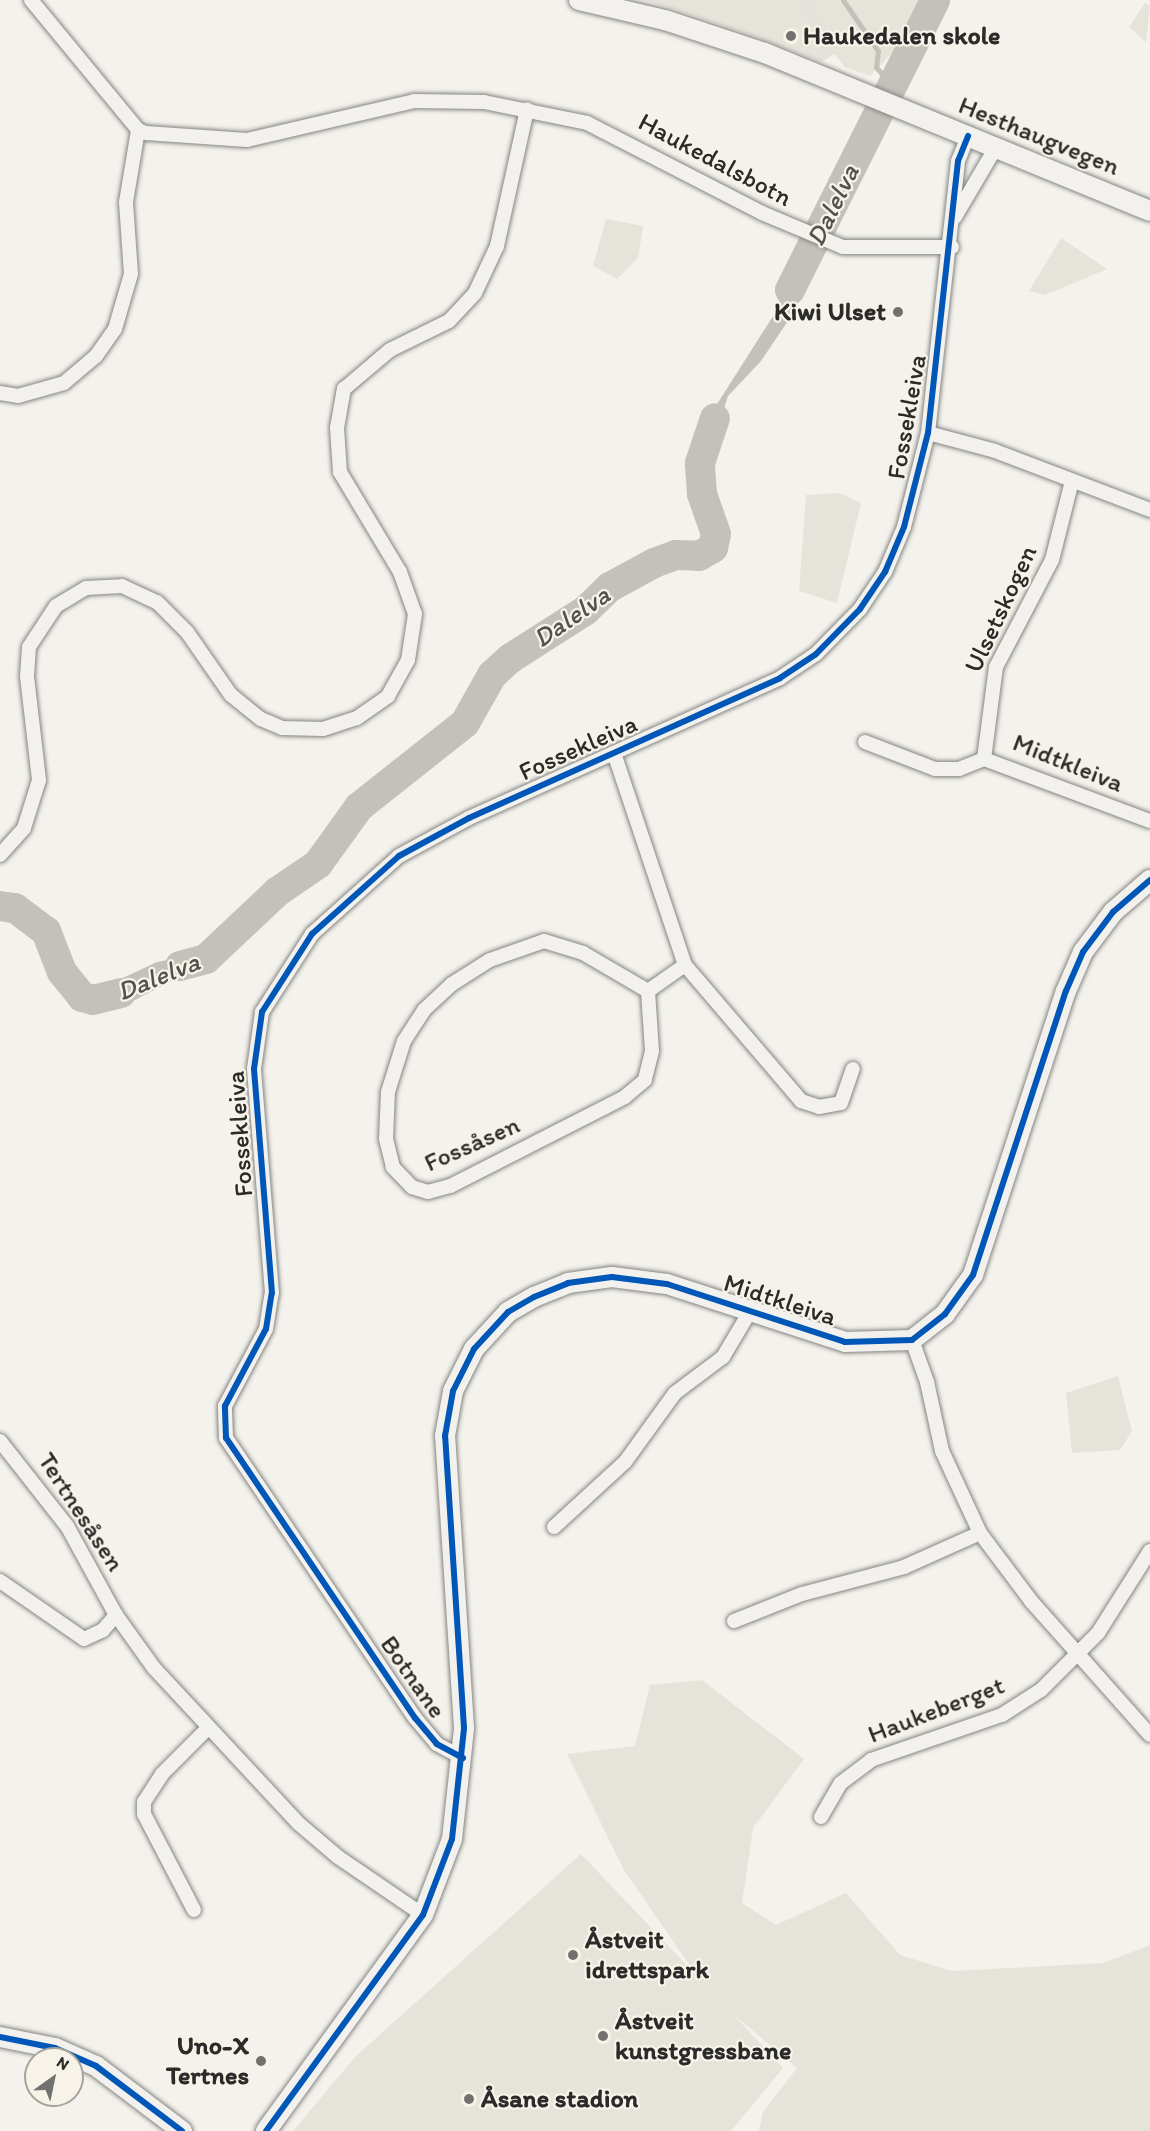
<!DOCTYPE html>
<html>
<head>
<meta charset="utf-8">
<style>
  body { margin:0 }
  #map { position:relative; width:1150px; height:2131px; overflow:hidden; background:#f4f2ec; font-family:Itim,sans-serif }
  div>[style] { position:absolute }
  [style*='--x'] { left:calc(var(--x)*1px); top:calc(var(--y)*1px); width:calc(var(--w)*1px); rotate:calc(var(--a)*1deg) }
  .built>* { inset:0; background:#e5e2db }
  .green>* { inset:0; background:#e6e3da }
  .water>* { inset:0; background:#c4c1ba }
  .stream>* { height:5px; margin:-2.5px; padding:0 2.5px; transform-origin:2.5px; border-radius:2.5px; background:#c4c1ba }
  .river>* { height:30px; margin:-15px; padding:0 15px; transform-origin:15px; border-radius:15px; background:#c4c1ba }
  .roads { filter:drop-shadow(0 0 2px #858582) drop-shadow(0 0 2px #858582) }
  .street>* { height:14px; margin:-7px; padding:0 7px; transform-origin:7px; border-radius:7px; background:#f2f1ed }
  .secondary>* { height:20px; margin:-10px; padding:0 10px; transform-origin:10px; border-radius:10px; background:#f2f1ed }
  .cycleway>* { height:6px; margin:-3px; padding:0 3px; transform-origin:3px; border-radius:3px; background:#0057b8 }
  .dots>* { width:16px; height:16px; translate:-50% -50%; box-sizing:border-box; border:3px solid #f7f3e8; border-radius:50% }
  span { translate:-50% -50%; white-space:nowrap; text-align:center; line-height:1.15; -webkit-text-stroke:4.5px #f7f3e8; paint-order:stroke }
  .poi-label { font-size:26px; color:#2b2b2b; font-weight:700 }
  .left { translate:0 -50%; text-align:left }
  .right { translate:-100% -50%; text-align:right }
  .street-label { font-size:26px; color:#2b2b2b }
  .water-label { font-size:27px; color:#53524f; font-style:italic }
  .north { position:absolute; left:24px; top:2047px; width:60px; height:60px; box-sizing:border-box; background:#f7f3e8; border:2px solid #a5a39c; border-radius:50%; rotate:33deg; font-size:16px; font-weight:700; line-height:24px; text-align:center; color:#2b2b2b }
  .north::after { content:''; display:block; margin:auto; width:21px; height:27px; background:#71716f; clip-path:polygon(50% 0,100% 100%,50% 72%,0 100%) }
</style>
</head>
<body>
<div id="map">
  <div class="built">
    <div style="clip-path:polygon(643px 0,812px 0,835px 54px,821px 62px,709px 18px)"></div>
  </div>
  <div class="green">
    <div style="clip-path:polygon(647px 0,797px 0,814px 31px,821px 59px)"></div>
    <div style="clip-path:polygon(810px 0,921px 0,891px 54px,870px 76px,845px 67px,836px 56px)"></div>
    <div style="clip-path:polygon(1145px 3px,1150px 6px,1146px 42px,1129px 27px)"></div>
    <div style="clip-path:polygon(606px 219px,643px 226px,638px 258px,617px 279px,593px 266px)"></div>
    <div style="clip-path:polygon(1061px 238px,1107px 269px,1045px 295px,1029px 291px)"></div>
    <div style="clip-path:polygon(839px 493px,861px 503px,837px 603px,799px 591px,806px 495px)"></div>
    <div style="clip-path:polygon(1118px 1376px,1132px 1431px,1120px 1450px,1072px 1453px,1066px 1393px)"></div>
    <div style="clip-path:polygon(702px 1680px,804px 1759px,753px 1828px,742px 1903px,776px 1925px,846px 1893px,900px 1955px,952px 1971px,1104px 1963px,1150px 1945px,1150px 2131px,759px 2131px,763px 2112px,797px 2068px,732px 2013px,783px 2068px,731px 2131px,293px 2131px,355px 2057px,581px 1854px,697px 1976px,624px 1870px,567px 1754px,635px 1746px,650px 1685px)"></div>
  </div>
  <div class="water">
    <div style="clip-path:polygon(798px 248px,812px 255px,796px 309px,761px 361px,728px 396px,710px 452px,703px 458px,699px 448px,707px 437px,712px 412px,775px 313px)"></div>
    <div style="clip-path:polygon(217px 951px,212px 960px,135px 1000px,94px 1005px,82px 997px,157px 962px)"></div>
  </div>
  <div class="stream">
    <div style="--x:843;--y:0;--w:62;--a:55.5"></div>
    <div style="--x:878;--y:51;--w:16;--a:97"></div>
    <div style="--x:876;--y:67;--w:23;--a:49"></div>
  </div>
  <div class="river">
    <div style="--x:790;--y:290;--w:324;--a:-63.4"></div>
    <div style="--x:0;--y:906;--w:15;--a:8"></div>
    <div style="--x:15;--y:908;--w:39;--a:37"></div>
    <div style="--x:46;--y:931;--w:44;--a:68.7"></div>
    <div style="--x:62;--y:972;--w:32;--a:51"></div>
    <div style="--x:82;--y:997;--w:11;--a:15"></div>
    <div style="--x:93;--y:1000;--w:29;--a:-14"></div>
    <div style="--x:180;--y:966;--w:27;--a:-15"></div>
    <div style="--x:206;--y:959;--w:98;--a:-43.3"></div>
    <div style="--x:277;--y:892;--w:50;--a:-34.3"></div>
    <div style="--x:318;--y:864;--w:70;--a:-54.3"></div>
    <div style="--x:359;--y:807;--w:135;--a:-38.4"></div>
    <div style="--x:465;--y:723;--w:55;--a:-60.6"></div>
    <div style="--x:492;--y:675;--w:25;--a:-42"></div>
    <div style="--x:511;--y:658;--w:89;--a:-32.6"></div>
    <div style="--x:586;--y:610;--w:33;--a:-44"></div>
    <div style="--x:610;--y:587;--w:50;--a:-28.6"></div>
    <div style="--x:654;--y:563;--w:23;--a:-20"></div>
    <div style="--x:676;--y:555;--w:23;--a:2"></div>
    <div style="--x:699;--y:556;--w:16;--a:-30"></div>
    <div style="--x:713;--y:548;--w:14;--a:-78"></div>
    <div style="--x:716;--y:534;--w:42;--a:-109.3"></div>
    <div style="--x:702;--y:494;--w:31;--a:-94"></div>
    <div style="--x:700;--y:463;--w:47;--a:-71.6"></div>
  </div>
  <div class="roads">
    <div class="street">
      <div style="--x:31;--y:0;--w:168;--a:50.5"></div>
      <div style="--x:138;--y:130;--w:9;--a:21"></div>
      <div style="--x:146;--y:133;--w:101;--a:4"></div>
      <div style="--x:247;--y:140;--w:171;--a:-13.1"></div>
      <div style="--x:414;--y:101;--w:70;--a:0.8"></div>
      <div style="--x:484;--y:102;--w:105;--a:11.5"></div>
      <div style="--x:587;--y:123;--w:197;--a:27.2"></div>
      <div style="--x:762;--y:213;--w:88;--a:22.8"></div>
      <div style="--x:843;--y:247;--w:109;--a:0"></div>
      <div style="--x:955;--y:217;--w:81;--a:-59.6"></div>
      <div style="--x:0;--y:393;--w:18;--a:9"></div>
      <div style="--x:18;--y:396;--w:48;--a:-15.8"></div>
      <div style="--x:64;--y:383;--w:42;--a:-40.2"></div>
      <div style="--x:96;--y:356;--w:33;--a:-55"></div>
      <div style="--x:115;--y:329;--w:57;--a:-73.8"></div>
      <div style="--x:131;--y:274;--w:72;--a:-94"></div>
      <div style="--x:126;--y:202;--w:73;--a:-80.5"></div>
      <div style="--x:928;--y:433;--w:69;--a:15"></div>
      <div style="--x:995;--y:451;--w:166;--a:20.8"></div>
      <div style="--x:865;--y:742;--w:75;--a:21.1"></div>
      <div style="--x:935;--y:769;--w:24;--a:0"></div>
      <div style="--x:959;--y:769;--w:27;--a:-22"></div>
      <div style="--x:614;--y:753;--w:224;--a:71.5"></div>
      <div style="--x:685;--y:965;--w:179;--a:49.5"></div>
      <div style="--x:801;--y:1101;--w:19;--a:18"></div>
      <div style="--x:819;--y:1107;--w:22;--a:-10"></div>
      <div style="--x:841;--y:1103;--w:36;--a:-71"></div>
      <div style="--x:984;--y:759;--w:93;--a:-82.6"></div>
      <div style="--x:996;--y:667;--w:121;--a:-62.4"></div>
      <div style="--x:1052;--y:560;--w:81;--a:-75.8"></div>
      <div style="--x:984;--y:759;--w:177;--a:20.5"></div>
      <div style="--x:0;--y:855;--w:36;--a:-48"></div>
      <div style="--x:24;--y:828;--w:50;--a:-72.6"></div>
      <div style="--x:39;--y:780;--w:105;--a:-96.6"></div>
      <div style="--x:27;--y:676;--w:29;--a:-86"></div>
      <div style="--x:29;--y:647;--w:49;--a:-56.6"></div>
      <div style="--x:56;--y:606;--w:35;--a:-31"></div>
      <div style="--x:86;--y:588;--w:36;--a:-3"></div>
      <div style="--x:122;--y:586;--w:38;--a:25"></div>
      <div style="--x:157;--y:602;--w:42;--a:45"></div>
      <div style="--x:187;--y:632;--w:77;--a:55.1"></div>
      <div style="--x:231;--y:695;--w:38;--a:39"></div>
      <div style="--x:261;--y:719;--w:23;--a:23"></div>
      <div style="--x:282;--y:728;--w:41;--a:1.4"></div>
      <div style="--x:323;--y:729;--w:36;--a:-18"></div>
      <div style="--x:357;--y:718;--w:38;--a:-35"></div>
      <div style="--x:388;--y:696;--w:41;--a:-60.9"></div>
      <div style="--x:408;--y:660;--w:47;--a:-81.3"></div>
      <div style="--x:415;--y:614;--w:45;--a:-109.7"></div>
      <div style="--x:400;--y:572;--w:117;--a:-121"></div>
      <div style="--x:340;--y:472;--w:44;--a:-93.9"></div>
      <div style="--x:337;--y:428;--w:40;--a:-80"></div>
      <div style="--x:344;--y:389;--w:60;--a:-40.3"></div>
      <div style="--x:390;--y:350;--w:66;--a:-26.2"></div>
      <div style="--x:449;--y:321;--w:38;--a:-47"></div>
      <div style="--x:475;--y:293;--w:52;--a:-64.9"></div>
      <div style="--x:497;--y:246;--w:140;--a:-77.6"></div>
      <div style="--x:544;--y:941;--w:41;--a:17.1"></div>
      <div style="--x:583;--y:953;--w:75;--a:30.3"></div>
      <div style="--x:648;--y:991;--w:60;--a:86.2"></div>
      <div style="--x:652;--y:1051;--w:30;--a:104"></div>
      <div style="--x:645;--y:1080;--w:26;--a:140"></div>
      <div style="--x:625;--y:1097;--w:196;--a:153"></div>
      <div style="--x:450;--y:1186;--w:23;--a:165"></div>
      <div style="--x:428;--y:1192;--w:17;--a:-163"></div>
      <div style="--x:412;--y:1187;--w:28;--a:-134"></div>
      <div style="--x:393;--y:1167;--w:29;--a:-104"></div>
      <div style="--x:386;--y:1139;--w:47;--a:-87.6"></div>
      <div style="--x:388;--y:1092;--w:53;--a:-72.6"></div>
      <div style="--x:404;--y:1041;--w:37;--a:-57"></div>
      <div style="--x:424;--y:1010;--w:38;--a:-43"></div>
      <div style="--x:452;--y:984;--w:45;--a:-32.3"></div>
      <div style="--x:490;--y:960;--w:57;--a:-19.4"></div>
      <div style="--x:648;--y:991;--w:45;--a:-35.1"></div>
      <div style="--x:912;--y:1340;--w:45;--a:70.3"></div>
      <div style="--x:927;--y:1382;--w:71;--a:77.7"></div>
      <div style="--x:942;--y:1451;--w:90;--a:65.1"></div>
      <div style="--x:980;--y:1533;--w:85;--a:53.1"></div>
      <div style="--x:1031;--y:1601;--w:179;--a:48.4"></div>
      <div style="--x:0;--y:1441;--w:108;--a:51.8"></div>
      <div style="--x:67;--y:1526;--w:102;--a:61.2"></div>
      <div style="--x:116;--y:1615;--w:65;--a:54.4"></div>
      <div style="--x:154;--y:1668;--w:212;--a:47.1"></div>
      <div style="--x:298;--y:1823;--w:52;--a:40.4"></div>
      <div style="--x:338;--y:1857;--w:103;--a:34.3"></div>
      <div style="--x:554;--y:1527;--w:96;--a:-42.5"></div>
      <div style="--x:625;--y:1462;--w:85;--a:-54.1"></div>
      <div style="--x:675;--y:1393;--w:60;--a:-36.9"></div>
      <div style="--x:723;--y:1357;--w:51;--a:-59.4"></div>
      <div style="--x:0;--y:1581;--w:102;--a:34.6"></div>
      <div style="--x:84;--y:1639;--w:21;--a:-25"></div>
      <div style="--x:103;--y:1630;--w:20;--a:-49"></div>
      <div style="--x:734;--y:1621;--w:73;--a:-21.7"></div>
      <div style="--x:802;--y:1594;--w:106;--a:-14.8"></div>
      <div style="--x:904;--y:1567;--w:83;--a:-24.1"></div>
      <div style="--x:463;--y:1758;--w:30;--a:-152"></div>
      <div style="--x:437;--y:1744;--w:34;--a:-130"></div>
      <div style="--x:415;--y:1718;--w:338;--a:-124"></div>
      <div style="--x:226;--y:1438;--w:32;--a:-92"></div>
      <div style="--x:225;--y:1406;--w:87;--a:-62"></div>
      <div style="--x:266;--y:1329;--w:36;--a:-81"></div>
      <div style="--x:272;--y:1293;--w:225;--a:-94.6"></div>
      <div style="--x:254;--y:1069;--w:58;--a:-82"></div>
      <div style="--x:262;--y:1012;--w:93;--a:-57.3"></div>
      <div style="--x:312;--y:934;--w:117;--a:-41.9"></div>
      <div style="--x:399;--y:856;--w:80;--a:-28.5"></div>
      <div style="--x:469;--y:818;--w:341;--a:-24.2"></div>
      <div style="--x:780;--y:678;--w:43;--a:-33.7"></div>
      <div style="--x:816;--y:654;--w:63;--a:-45.6"></div>
      <div style="--x:860;--y:609;--w:45;--a:-56"></div>
      <div style="--x:885;--y:572;--w:49;--a:-67.1"></div>
      <div style="--x:904;--y:527;--w:97;--a:-75.7"></div>
      <div style="--x:928;--y:433;--w:274;--a:-83.7"></div>
      <div style="--x:958;--y:161;--w:27;--a:-68"></div>
      <div style="--x:821;--y:1817;--w:39;--a:-60"></div>
      <div style="--x:841;--y:1783;--w:38;--a:-37"></div>
      <div style="--x:871;--y:1760;--w:139;--a:-19"></div>
      <div style="--x:1002;--y:1715;--w:46;--a:-32.7"></div>
      <div style="--x:1041;--y:1690;--w:81;--a:-45"></div>
      <div style="--x:1098;--y:1633;--w:97;--a:-57.6"></div>
      <div style="--x:194;--y:1910;--w:108;--a:-117.5"></div>
      <div style="--x:144;--y:1814;--w:12;--a:-90"></div>
      <div style="--x:144;--y:1802;--w:33;--a:-57"></div>
      <div style="--x:162;--y:1774;--w:66;--a:-45"></div>
    </div>
    <div class="secondary">
      <div style="--x:579;--y:0;--w:88;--a:13.1"></div>
      <div style="--x:665;--y:20;--w:105;--a:18.3"></div>
      <div style="--x:765;--y:53;--w:416;--a:22.3"></div>
      <div style="--x:0;--y:2037;--w:56;--a:11.3"></div>
      <div style="--x:55;--y:2048;--w:45;--a:23.7"></div>
      <div style="--x:96;--y:2066;--w:108;--a:37.1"></div>
      <div style="--x:266;--y:2131;--w:267;--a:-54"></div>
      <div style="--x:423;--y:1915;--w:81;--a:-69.1"></div>
      <div style="--x:452;--y:1839;--w:112;--a:-83.8"></div>
      <div style="--x:464;--y:1728;--w:293;--a:-93.7"></div>
      <div style="--x:445;--y:1436;--w:46;--a:-79.9"></div>
      <div style="--x:453;--y:1391;--w:47;--a:-63.4"></div>
      <div style="--x:474;--y:1349;--w:50;--a:-47.4"></div>
      <div style="--x:508;--y:1312;--w:30;--a:-30"></div>
      <div style="--x:534;--y:1297;--w:37;--a:-22"></div>
      <div style="--x:568;--y:1283;--w:44;--a:-7.8"></div>
      <div style="--x:612;--y:1277;--w:55;--a:7.3"></div>
      <div style="--x:667;--y:1284;--w:187;--a:18"></div>
      <div style="--x:845;--y:1342;--w:67;--a:-1.7"></div>
      <div style="--x:912;--y:1340;--w:42;--a:-38.2"></div>
      <div style="--x:945;--y:1314;--w:48;--a:-54.3"></div>
      <div style="--x:973;--y:1275;--w:299;--a:-71.9"></div>
      <div style="--x:1066;--y:991;--w:43;--a:-66.4"></div>
      <div style="--x:1083;--y:952;--w:50;--a:-53.1"></div>
      <div style="--x:1113;--y:912;--w:49;--a:-40.9"></div>
    </div>
  </div>
  <div class="cycleway">
    <div style="--x:463;--y:1758;--w:30;--a:-152"></div>
    <div style="--x:437;--y:1744;--w:34;--a:-130"></div>
    <div style="--x:415;--y:1718;--w:338;--a:-124"></div>
    <div style="--x:226;--y:1438;--w:32;--a:-92"></div>
    <div style="--x:225;--y:1406;--w:87;--a:-62"></div>
    <div style="--x:266;--y:1329;--w:36;--a:-81"></div>
    <div style="--x:272;--y:1293;--w:225;--a:-94.6"></div>
    <div style="--x:254;--y:1069;--w:58;--a:-82"></div>
    <div style="--x:262;--y:1012;--w:93;--a:-57.3"></div>
    <div style="--x:312;--y:934;--w:117;--a:-41.9"></div>
    <div style="--x:399;--y:856;--w:80;--a:-28.5"></div>
    <div style="--x:469;--y:818;--w:341;--a:-24.2"></div>
    <div style="--x:780;--y:678;--w:43;--a:-33.7"></div>
    <div style="--x:816;--y:654;--w:63;--a:-45.6"></div>
    <div style="--x:860;--y:609;--w:45;--a:-56"></div>
    <div style="--x:885;--y:572;--w:49;--a:-67.1"></div>
    <div style="--x:904;--y:527;--w:97;--a:-75.7"></div>
    <div style="--x:928;--y:433;--w:274;--a:-83.7"></div>
    <div style="--x:958;--y:161;--w:27;--a:-68"></div>
    <div style="--x:0;--y:2037;--w:56;--a:11.3"></div>
    <div style="--x:55;--y:2048;--w:45;--a:23.7"></div>
    <div style="--x:96;--y:2066;--w:108;--a:37.1"></div>
    <div style="--x:266;--y:2131;--w:267;--a:-54"></div>
    <div style="--x:423;--y:1915;--w:81;--a:-69.1"></div>
    <div style="--x:452;--y:1839;--w:112;--a:-83.8"></div>
    <div style="--x:464;--y:1728;--w:293;--a:-93.7"></div>
    <div style="--x:445;--y:1436;--w:46;--a:-79.9"></div>
    <div style="--x:453;--y:1391;--w:47;--a:-63.4"></div>
    <div style="--x:474;--y:1349;--w:50;--a:-47.4"></div>
    <div style="--x:508;--y:1312;--w:30;--a:-30"></div>
    <div style="--x:534;--y:1297;--w:37;--a:-22"></div>
    <div style="--x:568;--y:1283;--w:44;--a:-7.8"></div>
    <div style="--x:612;--y:1277;--w:55;--a:7.3"></div>
    <div style="--x:667;--y:1284;--w:187;--a:18"></div>
    <div style="--x:845;--y:1342;--w:67;--a:-1.7"></div>
    <div style="--x:912;--y:1340;--w:42;--a:-38.2"></div>
    <div style="--x:945;--y:1314;--w:48;--a:-54.3"></div>
    <div style="--x:973;--y:1275;--w:299;--a:-71.9"></div>
    <div style="--x:1066;--y:991;--w:43;--a:-66.4"></div>
    <div style="--x:1083;--y:952;--w:50;--a:-53.1"></div>
    <div style="--x:1113;--y:912;--w:49;--a:-40.9"></div>
  </div>
  <div class="dots">
    <div style="left:791px;top:36px;background:#71716f"></div>
    <div style="left:898px;top:312px;background:#71716f"></div>
    <div style="left:573px;top:1955px;background:#71716f"></div>
    <div style="left:603px;top:2036px;background:#71716f"></div>
    <div style="left:261px;top:2061px;background:#71716f"></div>
    <div style="left:469px;top:2099px;background:#71716f"></div>
  </div>
  <div class="poi-label">
    <span class="left" style="left:803px;top:36px">Haukedalen skole</span>
    <span class="right" style="left:886px;top:312px">Kiwi Ulset</span>
    <span class="left" style="left:585px;top:1955px">Åstveit<br>idrettspark</span>
    <span class="left" style="left:615px;top:2036px">Åstveit<br>kunstgressbane</span>
    <span class="right" style="left:249px;top:2061px">Uno-X<br>Tertnes</span>
    <span class="left" style="left:481px;top:2099px">Åsane stadion</span>
  </div>
  <div class="street-label">
    <span style="left:1039px;top:136px;rotate:22deg">Hesthaugvegen</span>
    <span style="left:715px;top:160px;rotate:28deg">Haukedalsbotn</span>
    <span style="left:907px;top:417px;rotate:-80deg">Fossekleiva</span>
    <span style="left:1001px;top:609px;rotate:-65deg">Ulsetskogen</span>
    <span style="left:578px;top:748px;rotate:-24deg">Fossekleiva</span>
    <span style="left:1068px;top:763px;rotate:22deg">Midtkleiva</span>
    <span style="left:240px;top:1134px;rotate:-94deg">Fossekleiva</span>
    <span style="left:472px;top:1144px;rotate:-24deg">Fossåsen</span>
    <span style="left:780px;top:1300px;rotate:18deg">Midtkleiva</span>
    <span style="left:81px;top:1512px;rotate:57deg">Tertnesåsen</span>
    <span style="left:413px;top:1677px;rotate:55deg">Botnane</span>
    <span style="left:936px;top:1710px;rotate:-21deg">Haukeberget</span>
  </div>
  <div class="water-label">
    <span style="left:832px;top:205px;rotate:-64deg">Dalelva</span>
    <span style="left:571px;top:616px;rotate:-35deg">Dalelva</span>
    <span style="left:158px;top:976px;rotate:-22deg">Dalelva</span>
  </div>
  <div class="north">N</div>
</div>
</body>
</html>
